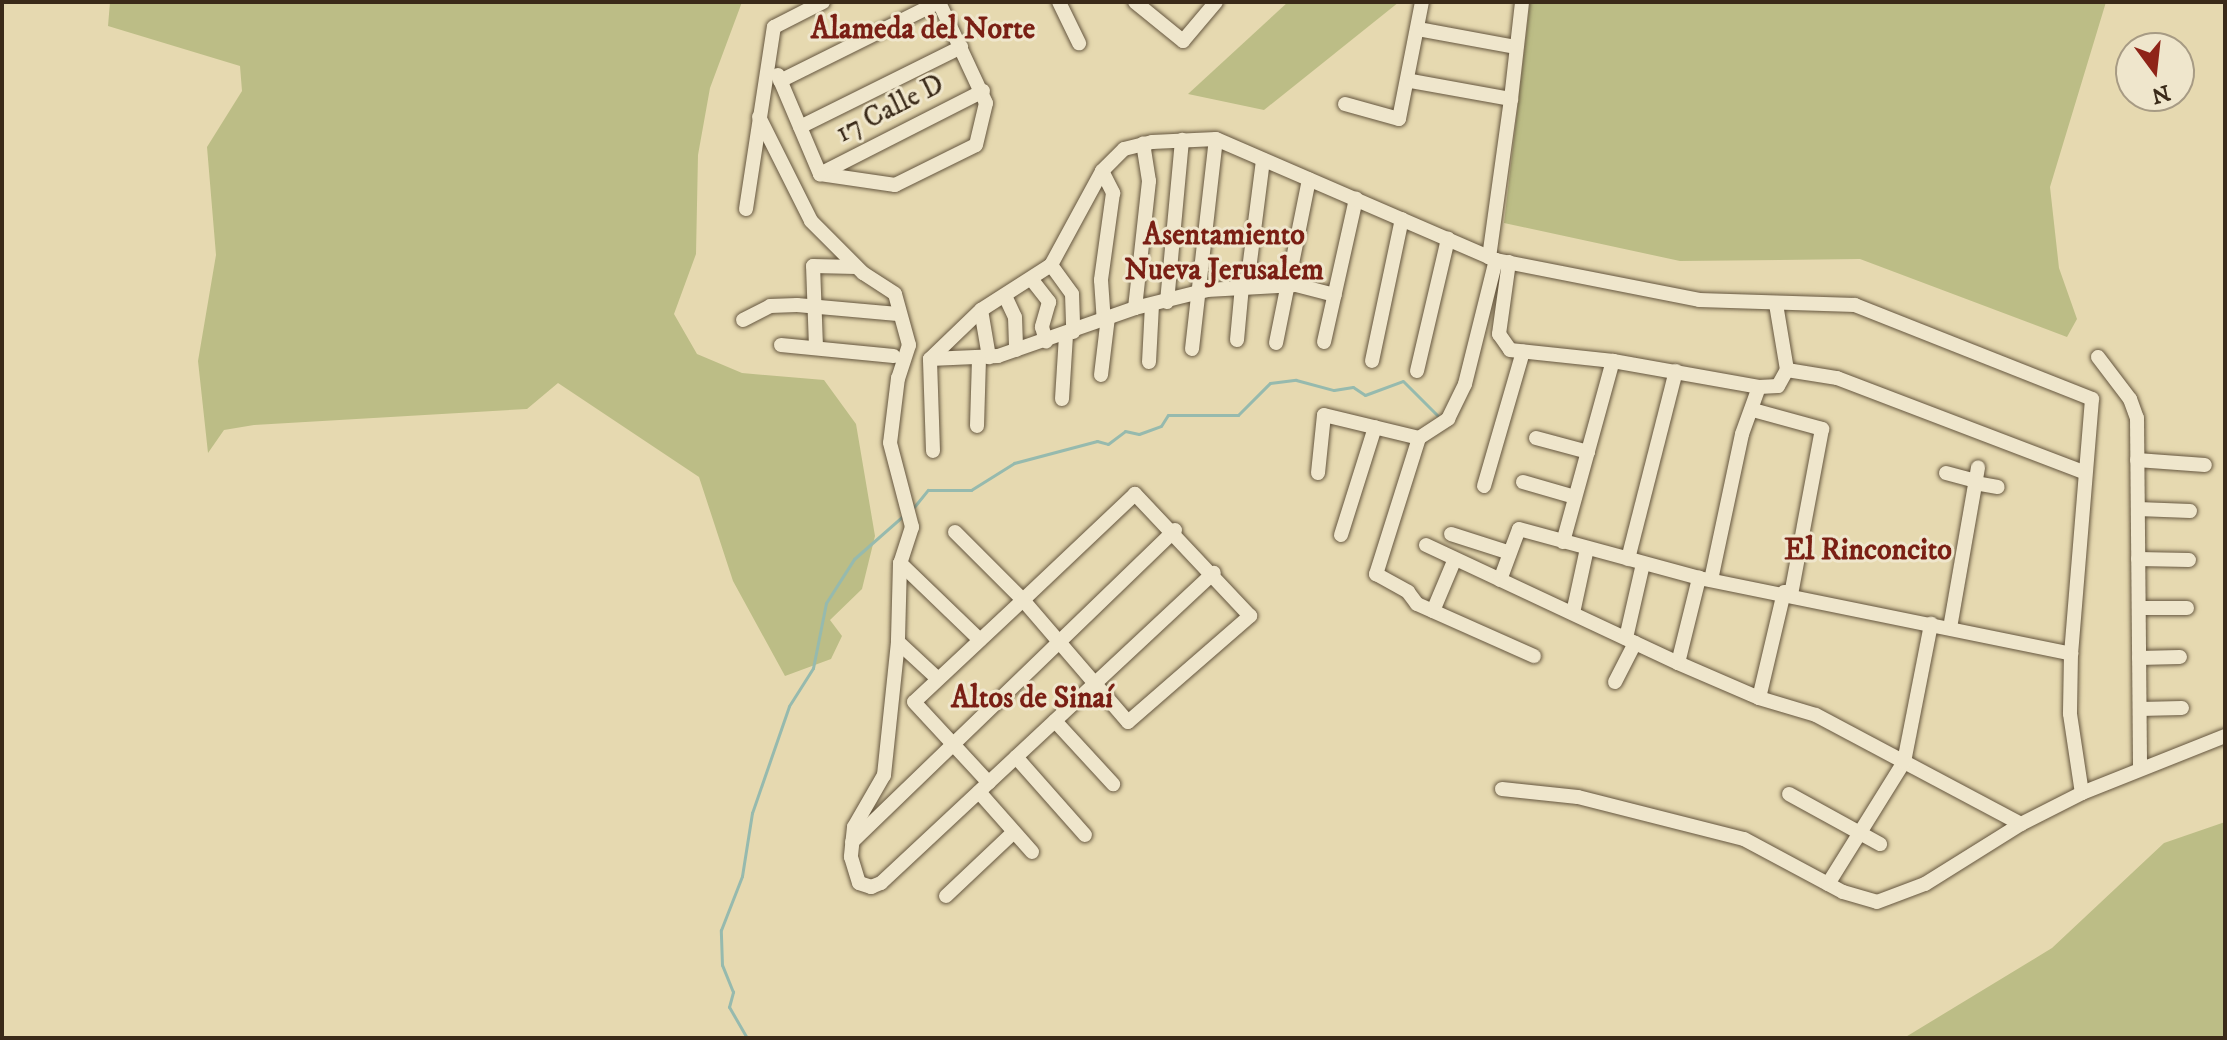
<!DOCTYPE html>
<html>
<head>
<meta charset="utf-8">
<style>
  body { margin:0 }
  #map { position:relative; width:2227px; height:1040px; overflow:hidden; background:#e6d9b0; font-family:"IM FELL DW Pica",serif }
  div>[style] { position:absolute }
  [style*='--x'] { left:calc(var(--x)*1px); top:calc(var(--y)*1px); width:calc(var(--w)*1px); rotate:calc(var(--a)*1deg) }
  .green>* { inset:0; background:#bcbd86 }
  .stream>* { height:3px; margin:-1.5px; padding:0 1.5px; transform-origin:1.5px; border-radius:1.5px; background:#96baae }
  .roads { filter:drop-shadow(0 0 2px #65563f) drop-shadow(0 0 2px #65563f) }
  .minor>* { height:14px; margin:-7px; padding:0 7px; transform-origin:7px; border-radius:7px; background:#efe6cc }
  span { translate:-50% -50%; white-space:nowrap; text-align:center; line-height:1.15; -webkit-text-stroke:6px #efe6cc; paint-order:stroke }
  .street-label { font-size:28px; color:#3a2a19 }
  .neighbourhood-label { font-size:30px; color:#7a1f14; font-weight:700 }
  .frame { position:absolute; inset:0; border:4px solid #3a2a19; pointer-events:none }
  .north { position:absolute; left:2115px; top:32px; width:80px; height:80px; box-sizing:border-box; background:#efe6cc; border:2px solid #a79b84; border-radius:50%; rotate:165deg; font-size:22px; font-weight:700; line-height:32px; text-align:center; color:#3a2a19 }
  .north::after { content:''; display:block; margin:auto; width:28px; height:36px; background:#8f2418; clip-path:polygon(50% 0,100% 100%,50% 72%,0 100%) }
</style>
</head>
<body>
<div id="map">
  <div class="green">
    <div style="clip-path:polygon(110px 2px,742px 2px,710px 88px,698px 155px,696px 254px,674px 314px,697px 354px,742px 373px,824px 380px,856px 424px,875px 536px,862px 589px,830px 620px,842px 636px,831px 659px,785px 676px,733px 581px,699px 477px,558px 383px,527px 409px,254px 425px,224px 430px,208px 453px,198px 361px,216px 255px,207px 147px,242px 91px,240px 66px,108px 26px)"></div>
    <div style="clip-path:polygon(1288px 2px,1399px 2px,1264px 110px,1188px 94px)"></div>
    <div style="clip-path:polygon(1530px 2px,2106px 2px,2050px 187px,2059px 268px,2077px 319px,2067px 337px,1860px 259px,1680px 261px,1504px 223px)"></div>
    <div style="clip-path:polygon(2225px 822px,2225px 1038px,1904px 1038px,2052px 948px,2164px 843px)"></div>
  </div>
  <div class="stream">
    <div style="--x:914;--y:507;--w:22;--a:-51"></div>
    <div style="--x:928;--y:490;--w:43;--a:0"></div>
    <div style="--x:971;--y:490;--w:51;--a:-32.1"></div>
    <div style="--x:1014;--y:463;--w:86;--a:-14.8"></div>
    <div style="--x:1097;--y:441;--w:11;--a:15"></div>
    <div style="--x:1108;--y:444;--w:21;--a:-37"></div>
    <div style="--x:1125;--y:431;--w:14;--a:12"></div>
    <div style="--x:1139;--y:434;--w:23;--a:-20"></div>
    <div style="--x:1161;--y:426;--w:13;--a:-58"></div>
    <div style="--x:1168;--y:415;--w:70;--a:0"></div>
    <div style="--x:1238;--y:415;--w:45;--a:-45"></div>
    <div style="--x:1270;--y:383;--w:26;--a:-7"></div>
    <div style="--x:1296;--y:380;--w:39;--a:15"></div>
    <div style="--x:1334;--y:390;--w:19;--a:-9"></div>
    <div style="--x:1353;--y:387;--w:14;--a:34"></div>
    <div style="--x:1365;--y:395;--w:40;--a:-20.2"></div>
    <div style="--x:1403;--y:381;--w:52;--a:45"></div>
    <div style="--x:747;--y:1038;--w:36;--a:-120"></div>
    <div style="--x:729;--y:1007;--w:16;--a:-75"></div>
    <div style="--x:733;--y:992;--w:29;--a:-112"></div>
    <div style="--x:722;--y:965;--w:35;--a:-92"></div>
    <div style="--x:721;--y:930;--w:58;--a:-68.7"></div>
    <div style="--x:742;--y:876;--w:64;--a:-81"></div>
    <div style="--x:752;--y:813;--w:113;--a:-70.9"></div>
    <div style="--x:789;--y:706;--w:45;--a:-57.7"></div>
    <div style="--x:813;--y:668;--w:66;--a:-78.7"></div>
    <div style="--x:826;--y:603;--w:52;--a:-57.5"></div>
    <div style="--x:854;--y:559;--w:68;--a:-41.4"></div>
  </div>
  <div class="roads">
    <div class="minor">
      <div style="--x:1059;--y:2;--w:46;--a:64"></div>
      <div style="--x:1135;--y:2;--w:62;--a:39.1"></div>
      <div style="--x:1183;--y:41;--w:51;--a:-49.8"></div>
      <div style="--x:1418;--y:29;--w:100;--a:10.4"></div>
      <div style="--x:778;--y:75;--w:108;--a:67"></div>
      <div style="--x:780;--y:81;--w:178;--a:-26.4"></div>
      <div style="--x:1411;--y:81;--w:102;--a:10.2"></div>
      <div style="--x:1511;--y:99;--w:160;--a:97.9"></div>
      <div style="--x:1511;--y:99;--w:98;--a:-83.5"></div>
      <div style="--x:1345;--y:104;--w:56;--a:15.5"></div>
      <div style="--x:1399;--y:119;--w:119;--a:-78.9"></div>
      <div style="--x:759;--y:117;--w:116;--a:63.4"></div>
      <div style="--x:811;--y:221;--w:74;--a:45"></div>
      <div style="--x:863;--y:273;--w:38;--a:33"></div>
      <div style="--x:895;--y:294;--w:53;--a:74.6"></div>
      <div style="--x:909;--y:345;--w:35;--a:108"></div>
      <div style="--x:898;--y:378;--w:65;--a:97"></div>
      <div style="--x:890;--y:443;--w:87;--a:75.3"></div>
      <div style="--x:912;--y:527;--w:38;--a:108"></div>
      <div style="--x:900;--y:563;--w:79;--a:91.5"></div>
      <div style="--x:898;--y:642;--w:134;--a:96"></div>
      <div style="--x:884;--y:775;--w:60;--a:120"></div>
      <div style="--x:854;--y:827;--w:30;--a:96"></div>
      <div style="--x:851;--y:857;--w:27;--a:73"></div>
      <div style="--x:859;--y:883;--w:13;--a:18"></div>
      <div style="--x:871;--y:887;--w:11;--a:-22"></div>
      <div style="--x:881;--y:883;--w:455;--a:-43"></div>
      <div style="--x:800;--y:127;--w:180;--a:-26.4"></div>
      <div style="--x:1102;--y:171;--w:25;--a:63"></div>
      <div style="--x:1113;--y:193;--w:88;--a:97.9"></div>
      <div style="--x:1101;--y:280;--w:39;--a:86"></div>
      <div style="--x:820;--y:174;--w:76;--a:8.3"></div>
      <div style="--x:895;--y:185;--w:90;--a:-26.3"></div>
      <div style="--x:976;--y:145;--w:43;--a:-76.6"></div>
      <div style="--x:986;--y:103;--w:111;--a:-115"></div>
      <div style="--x:820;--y:174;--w:183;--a:-27"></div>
      <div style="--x:746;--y:209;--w:184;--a:-81.3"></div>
      <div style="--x:774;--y:27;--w:55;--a:-27"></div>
      <div style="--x:1509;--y:262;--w:73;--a:97.9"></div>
      <div style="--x:1499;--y:334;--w:19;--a:55"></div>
      <div style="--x:1510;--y:350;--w:104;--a:6.1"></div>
      <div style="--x:1613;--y:361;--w:148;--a:10.1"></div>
      <div style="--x:1759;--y:387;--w:19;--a:-3"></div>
      <div style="--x:1778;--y:386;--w:18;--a:-61"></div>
      <div style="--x:1051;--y:265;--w:36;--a:54"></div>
      <div style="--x:1072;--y:294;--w:38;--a:88"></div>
      <div style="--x:1032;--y:280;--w:28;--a:52"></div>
      <div style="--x:1049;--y:302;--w:26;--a:106"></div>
      <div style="--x:1042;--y:327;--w:15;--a:74"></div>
      <div style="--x:1247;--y:285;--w:126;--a:-82.7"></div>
      <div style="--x:1006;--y:298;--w:21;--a:65"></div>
      <div style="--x:1015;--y:317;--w:33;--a:88"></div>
      <div style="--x:1167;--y:302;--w:163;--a:-84.7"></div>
      <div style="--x:1776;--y:304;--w:67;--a:80.5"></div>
      <div style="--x:1787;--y:370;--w:51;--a:9.1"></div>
      <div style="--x:1837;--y:378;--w:263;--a:20.9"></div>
      <div style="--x:1135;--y:308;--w:128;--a:-83.7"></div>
      <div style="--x:1149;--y:181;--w:38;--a:-99"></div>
      <div style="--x:981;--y:310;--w:48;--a:80.3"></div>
      <div style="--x:743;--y:320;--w:30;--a:-27"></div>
      <div style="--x:770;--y:306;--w:27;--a:-2"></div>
      <div style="--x:797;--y:305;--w:101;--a:5.1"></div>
      <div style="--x:1237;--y:340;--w:54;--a:-84.7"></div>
      <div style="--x:1324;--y:342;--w:147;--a:-77.4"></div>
      <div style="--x:1276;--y:343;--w:167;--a:-78.6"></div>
      <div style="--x:781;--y:345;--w:113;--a:5.6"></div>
      <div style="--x:816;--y:347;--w:81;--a:-92.1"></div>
      <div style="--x:813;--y:266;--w:43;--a:1.3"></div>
      <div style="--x:1192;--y:349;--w:211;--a:-83.5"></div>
      <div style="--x:2098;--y:357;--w:53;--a:52.7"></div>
      <div style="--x:2130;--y:399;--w:20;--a:70"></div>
      <div style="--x:2137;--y:418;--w:348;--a:89.5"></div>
      <div style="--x:930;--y:359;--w:68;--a:-2.5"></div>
      <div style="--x:998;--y:356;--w:145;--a:-19.3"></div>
      <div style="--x:1135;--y:308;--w:74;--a:-14"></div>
      <div style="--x:1207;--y:290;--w:89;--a:-3.2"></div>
      <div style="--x:1296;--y:285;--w:40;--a:14.4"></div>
      <div style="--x:1372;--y:361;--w:145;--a:-78.1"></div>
      <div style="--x:1149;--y:362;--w:57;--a:-87"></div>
      <div style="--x:1417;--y:371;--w:136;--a:-76.8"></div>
      <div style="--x:1101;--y:375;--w:58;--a:-83.1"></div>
      <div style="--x:1062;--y:399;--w:64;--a:-86.4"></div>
      <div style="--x:1753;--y:410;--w:72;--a:15.4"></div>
      <div style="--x:1822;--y:429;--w:168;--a:100.6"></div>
      <div style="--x:977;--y:426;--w:68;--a:-88.3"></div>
      <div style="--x:1419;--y:438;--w:143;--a:107.5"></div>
      <div style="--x:1376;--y:574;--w:37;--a:29"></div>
      <div style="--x:1408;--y:592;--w:15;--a:53"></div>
      <div style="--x:1417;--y:604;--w:128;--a:24"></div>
      <div style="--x:1536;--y:438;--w:54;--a:15.1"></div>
      <div style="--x:933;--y:451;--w:92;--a:-91.9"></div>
      <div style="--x:930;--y:359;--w:71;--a:-43.9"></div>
      <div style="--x:981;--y:310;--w:83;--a:-32.7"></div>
      <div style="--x:1051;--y:265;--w:107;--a:-61.5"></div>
      <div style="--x:1102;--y:171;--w:31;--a:-45"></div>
      <div style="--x:1124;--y:149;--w:29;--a:-14"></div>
      <div style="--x:1152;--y:142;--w:64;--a:-2.7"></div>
      <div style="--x:1216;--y:139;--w:305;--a:23.4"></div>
      <div style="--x:1496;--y:260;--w:207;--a:11.1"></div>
      <div style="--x:1699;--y:300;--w:156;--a:1.8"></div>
      <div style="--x:1855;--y:305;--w:255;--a:21.6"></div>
      <div style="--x:2092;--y:399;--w:256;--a:94.7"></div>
      <div style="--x:2071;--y:654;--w:60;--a:91"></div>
      <div style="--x:2070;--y:714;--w:80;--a:81.4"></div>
      <div style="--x:2137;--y:460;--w:68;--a:4.2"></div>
      <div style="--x:1318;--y:473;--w:58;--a:-84.1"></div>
      <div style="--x:1324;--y:415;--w:98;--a:13.6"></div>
      <div style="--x:1419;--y:438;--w:35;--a:-33"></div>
      <div style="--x:1448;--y:419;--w:39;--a:-64"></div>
      <div style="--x:1465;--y:384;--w:128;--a:-76"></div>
      <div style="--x:1946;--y:473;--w:30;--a:15"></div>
      <div style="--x:1523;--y:482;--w:54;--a:16.1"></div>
      <div style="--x:1975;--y:483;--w:23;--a:10"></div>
      <div style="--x:1484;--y:486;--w:140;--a:-73.8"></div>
      <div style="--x:2138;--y:509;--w:52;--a:2.2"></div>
      <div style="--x:955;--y:532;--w:96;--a:45"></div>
      <div style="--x:1023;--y:600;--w:161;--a:49.3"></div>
      <div style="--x:1128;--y:722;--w:162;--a:-41"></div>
      <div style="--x:1250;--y:616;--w:168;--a:-133.3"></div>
      <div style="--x:1135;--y:494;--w:154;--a:136.6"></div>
      <div style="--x:1023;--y:600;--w:149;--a:136.9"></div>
      <div style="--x:914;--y:702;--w:110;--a:47.2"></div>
      <div style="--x:1451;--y:534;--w:59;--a:17.8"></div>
      <div style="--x:1341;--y:535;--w:113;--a:-72.5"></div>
      <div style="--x:1563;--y:542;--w:188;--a:-74.6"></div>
      <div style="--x:1426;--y:545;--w:278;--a:25.1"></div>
      <div style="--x:1678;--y:663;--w:88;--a:23.4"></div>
      <div style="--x:1759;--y:698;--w:59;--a:16.6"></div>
      <div style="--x:1816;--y:715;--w:232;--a:28"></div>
      <div style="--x:1628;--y:559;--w:194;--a:-75.7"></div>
      <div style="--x:2138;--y:559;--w:51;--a:1.1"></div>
      <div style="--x:900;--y:563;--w:111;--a:43.9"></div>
      <div style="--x:1500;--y:580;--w:54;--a:-69.6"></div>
      <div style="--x:1519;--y:529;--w:187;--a:15.2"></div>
      <div style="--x:1699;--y:578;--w:380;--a:11.5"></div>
      <div style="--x:1711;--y:580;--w:149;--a:-78"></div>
      <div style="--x:1742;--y:434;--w:50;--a:-70.1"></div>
      <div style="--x:2139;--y:608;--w:48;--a:0"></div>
      <div style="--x:1433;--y:611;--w:54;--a:-67.2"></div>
      <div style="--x:1573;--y:613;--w:66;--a:-77.8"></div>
      <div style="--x:1950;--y:628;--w:163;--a:-80.1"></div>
      <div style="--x:1626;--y:638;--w:76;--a:-77.1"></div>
      <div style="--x:898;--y:642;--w:54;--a:42.8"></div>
      <div style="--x:2139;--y:658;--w:41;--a:-1.4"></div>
      <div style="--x:1678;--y:663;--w:88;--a:-76.1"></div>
      <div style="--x:1615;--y:682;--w:44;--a:-62.9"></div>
      <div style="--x:1759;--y:698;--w:109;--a:-76.7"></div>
      <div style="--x:2140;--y:709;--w:42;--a:-1.4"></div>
      <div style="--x:1055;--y:721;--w:86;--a:47.4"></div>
      <div style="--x:1016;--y:757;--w:104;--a:48.5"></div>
      <div style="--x:1502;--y:789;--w:76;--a:6"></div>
      <div style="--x:1578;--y:797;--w:171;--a:14.2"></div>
      <div style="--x:1744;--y:839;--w:112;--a:28.2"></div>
      <div style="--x:1843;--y:892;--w:35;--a:16"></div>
      <div style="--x:1877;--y:902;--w:51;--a:-20.6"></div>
      <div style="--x:1925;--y:884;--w:113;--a:-32"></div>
      <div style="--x:2021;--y:824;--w:68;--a:-26.9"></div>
      <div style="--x:2082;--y:793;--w:154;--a:-21.7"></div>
      <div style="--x:979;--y:792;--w:80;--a:48.5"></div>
      <div style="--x:1789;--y:794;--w:104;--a:28.8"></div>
      <div style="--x:852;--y:842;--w:449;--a:-44"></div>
      <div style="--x:1828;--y:884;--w:144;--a:-58.1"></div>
      <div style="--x:1904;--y:762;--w:141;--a:-78.9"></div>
      <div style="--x:946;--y:896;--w:93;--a:-43.3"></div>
    </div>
  </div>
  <div class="street-label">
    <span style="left:890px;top:109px;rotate:-27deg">17 Calle D</span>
  </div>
  <div class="neighbourhood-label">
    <span style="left:923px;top:30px">Alameda del Norte</span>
    <span style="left:1224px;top:253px">Asentamiento<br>Nueva Jerusalem</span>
    <span style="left:1868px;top:551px">El Rinconcito</span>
    <span style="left:1032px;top:699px">Altos de Sinaí</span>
  </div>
  <div class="frame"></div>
  <div class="north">N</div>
</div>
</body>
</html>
